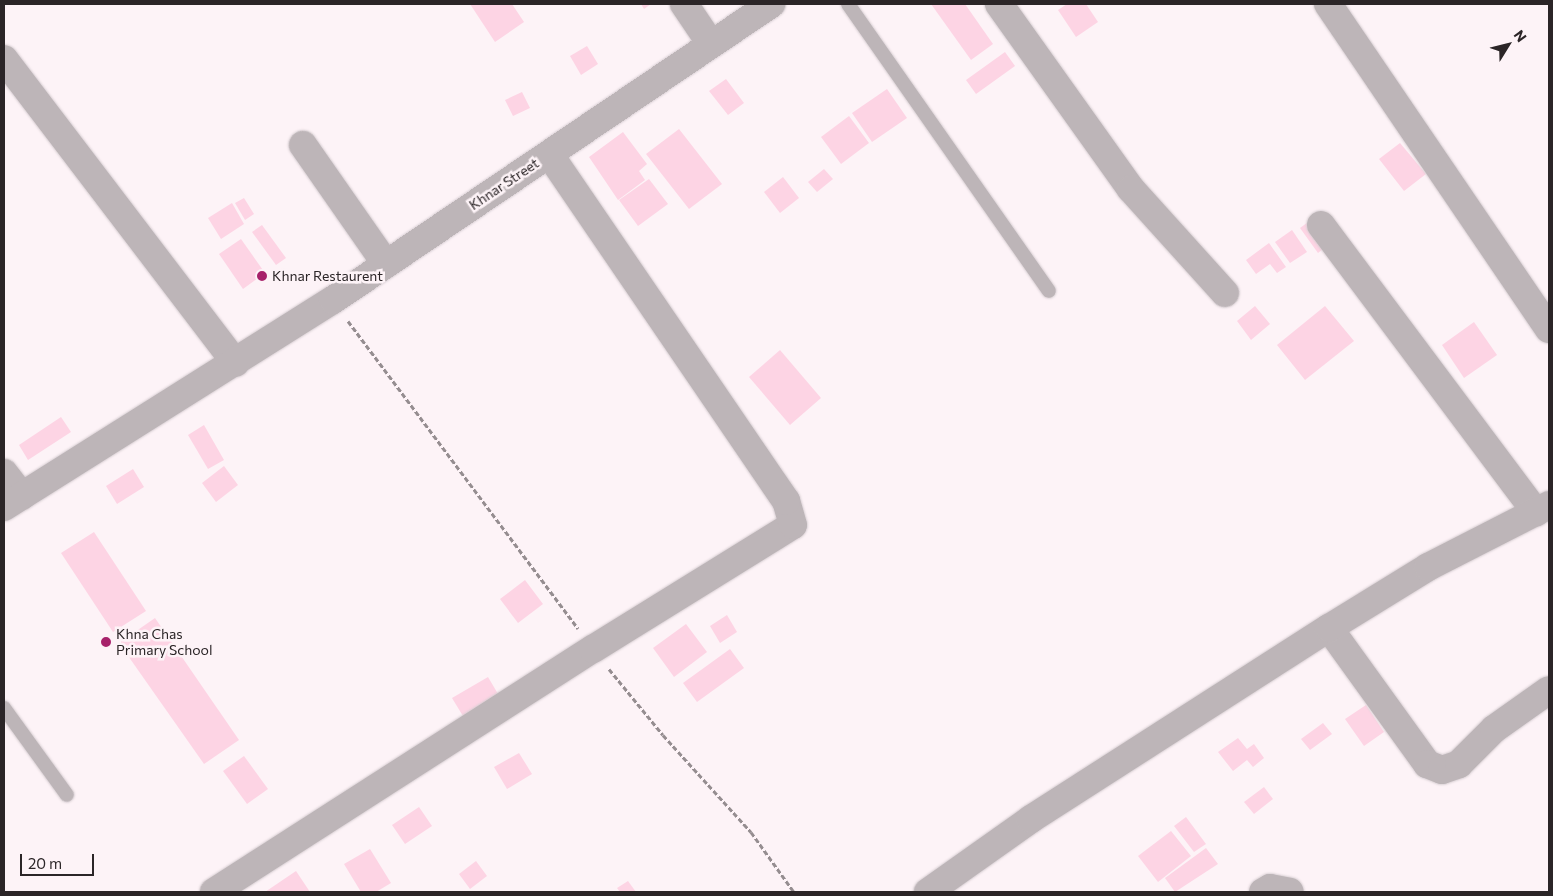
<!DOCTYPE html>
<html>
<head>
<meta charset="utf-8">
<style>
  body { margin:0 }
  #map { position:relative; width:1553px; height:896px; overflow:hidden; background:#fdf3f7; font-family:Commissioner,sans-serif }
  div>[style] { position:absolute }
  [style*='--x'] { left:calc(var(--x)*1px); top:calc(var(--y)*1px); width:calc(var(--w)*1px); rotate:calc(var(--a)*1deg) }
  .building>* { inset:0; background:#fdd4e4 }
  .path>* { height:3px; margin-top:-1.5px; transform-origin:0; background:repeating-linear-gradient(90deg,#958d90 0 5px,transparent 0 7.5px) }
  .roads { filter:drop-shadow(0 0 1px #d7ced2) drop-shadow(0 0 1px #d7ced2) }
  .service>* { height:14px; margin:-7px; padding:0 7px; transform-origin:7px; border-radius:7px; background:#bdb5b8 }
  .minor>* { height:28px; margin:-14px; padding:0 14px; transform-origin:14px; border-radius:14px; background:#bdb5b8 }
  .tertiary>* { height:28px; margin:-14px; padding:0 14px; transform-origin:14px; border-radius:14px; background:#bdb5b8 }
  .dots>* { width:14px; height:14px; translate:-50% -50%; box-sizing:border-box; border:2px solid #fdf3f7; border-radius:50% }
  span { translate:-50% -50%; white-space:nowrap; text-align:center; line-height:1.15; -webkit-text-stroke:5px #fdf3f7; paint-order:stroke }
  .street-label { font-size:14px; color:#2b2527 }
  .poi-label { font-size:14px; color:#2b2527 }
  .left { translate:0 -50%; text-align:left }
  .frame { position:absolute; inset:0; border:5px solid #2b2527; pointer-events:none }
  .north { position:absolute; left:1483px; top:20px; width:50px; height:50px; -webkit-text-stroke:4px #fdf3f7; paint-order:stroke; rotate:54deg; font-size:14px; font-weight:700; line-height:20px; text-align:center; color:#2b2527 }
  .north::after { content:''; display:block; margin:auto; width:18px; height:22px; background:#2b2527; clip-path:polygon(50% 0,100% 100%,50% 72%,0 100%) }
  .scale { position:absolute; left:20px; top:854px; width:74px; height:22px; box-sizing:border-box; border:2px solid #2b2527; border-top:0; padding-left:6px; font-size:15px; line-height:18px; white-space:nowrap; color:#2b2527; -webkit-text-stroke:4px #fdf3f7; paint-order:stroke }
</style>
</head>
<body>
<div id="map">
  <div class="building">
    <div style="clip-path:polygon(470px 4px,512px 4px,524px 22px,495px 42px)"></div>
    <div style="clip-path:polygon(641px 4px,651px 4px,644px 9px)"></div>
    <div style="clip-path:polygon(931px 4px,965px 4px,993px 44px,971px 60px)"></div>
    <div style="clip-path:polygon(1067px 4px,1086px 4px,1098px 22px,1076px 37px,1058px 10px)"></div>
    <div style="clip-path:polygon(587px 46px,598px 64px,581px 75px,570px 56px)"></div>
    <div style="clip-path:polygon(1005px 52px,1015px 66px,976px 94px,966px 80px)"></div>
    <div style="clip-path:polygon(726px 79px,744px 103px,728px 115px,709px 91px)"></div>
    <div style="clip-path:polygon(887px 89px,907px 118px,872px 142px,852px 113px)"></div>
    <div style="clip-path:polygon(522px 92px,530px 108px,513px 116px,505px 100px)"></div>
    <div style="clip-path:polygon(849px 116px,869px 143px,841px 164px,821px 137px)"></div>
    <div style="clip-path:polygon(679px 129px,722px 184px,689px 209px,646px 154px)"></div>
    <div style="clip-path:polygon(623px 132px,647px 164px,639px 171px,645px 180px,618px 200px,589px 157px)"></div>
    <div style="clip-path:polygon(1400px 143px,1426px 174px,1404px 191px,1379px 159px)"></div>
    <div style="clip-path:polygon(824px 169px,833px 179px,817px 192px,808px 182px)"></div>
    <div style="clip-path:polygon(783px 177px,799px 198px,780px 213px,764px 192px)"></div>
    <div style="clip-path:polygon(649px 179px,668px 204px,638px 226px,619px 200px)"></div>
    <div style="clip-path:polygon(244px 198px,254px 214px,245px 220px,235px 203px)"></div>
    <div style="clip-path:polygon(232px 203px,244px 224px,221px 239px,208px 218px)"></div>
    <div style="clip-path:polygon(1315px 217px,1332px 242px,1318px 253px,1300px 228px)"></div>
    <div style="clip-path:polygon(262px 225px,286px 258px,276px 265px,252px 232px)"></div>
    <div style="clip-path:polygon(1292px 230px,1307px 252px,1290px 263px,1275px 242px)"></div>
    <div style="clip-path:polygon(241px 239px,265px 273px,243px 289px,219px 254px)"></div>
    <div style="clip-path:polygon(1269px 243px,1286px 267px,1277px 273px,1270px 264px,1256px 274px,1246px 260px)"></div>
    <div style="clip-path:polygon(1255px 306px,1270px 324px,1251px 340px,1237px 321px)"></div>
    <div style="clip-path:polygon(1325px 306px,1354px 341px,1305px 380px,1277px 345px)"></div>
    <div style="clip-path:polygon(1474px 322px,1497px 355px,1464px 378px,1442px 345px)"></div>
    <div style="clip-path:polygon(780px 350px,821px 398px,790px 425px,749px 377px)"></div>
    <div style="clip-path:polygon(61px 417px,71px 432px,28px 460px,19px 445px)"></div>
    <div style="clip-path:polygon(204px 425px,224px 460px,208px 469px,188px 435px)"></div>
    <div style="clip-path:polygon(224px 466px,238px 485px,216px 502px,202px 483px)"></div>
    <div style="clip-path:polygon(133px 469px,144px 487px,117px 504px,106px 486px)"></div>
    <div style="clip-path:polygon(94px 532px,146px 611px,113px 632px,61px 553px)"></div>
    <div style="clip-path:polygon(525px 580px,543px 604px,518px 623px,500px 599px)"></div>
    <div style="clip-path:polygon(727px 615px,737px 632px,720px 643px,710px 626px)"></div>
    <div style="clip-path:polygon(155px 618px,239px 740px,204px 764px,119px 643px)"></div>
    <div style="clip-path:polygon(686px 624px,707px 652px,674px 677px,653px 648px)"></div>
    <div style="clip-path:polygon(730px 649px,744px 668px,697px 702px,683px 683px)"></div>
    <div style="clip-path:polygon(488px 677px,501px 699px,466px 721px,452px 698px)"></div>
    <div style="clip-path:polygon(1366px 705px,1384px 732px,1364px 746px,1345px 719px)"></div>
    <div style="clip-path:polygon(1323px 723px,1332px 734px,1310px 750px,1301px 739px)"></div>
    <div style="clip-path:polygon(1238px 738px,1247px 749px,1254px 744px,1264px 758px,1253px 767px,1247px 760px,1233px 771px,1218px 752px)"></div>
    <div style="clip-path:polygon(519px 753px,532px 774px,507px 789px,494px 767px)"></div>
    <div style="clip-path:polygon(244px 756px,268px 789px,247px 804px,223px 771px)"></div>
    <div style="clip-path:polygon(1264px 787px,1273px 799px,1254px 814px,1244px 802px)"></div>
    <div style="clip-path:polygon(419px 807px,432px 826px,405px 844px,392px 825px)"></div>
    <div style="clip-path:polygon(1186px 817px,1206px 844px,1194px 852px,1174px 826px)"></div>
    <div style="clip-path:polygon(1171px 831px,1191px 856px,1158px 882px,1138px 856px)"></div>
    <div style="clip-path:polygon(1206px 848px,1218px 864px,1175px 892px,1165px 878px)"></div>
    <div style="clip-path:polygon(370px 849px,391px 883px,376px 892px,361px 892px,344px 864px)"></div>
    <div style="clip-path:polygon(476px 861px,487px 876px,470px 889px,459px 874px)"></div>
    <div style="clip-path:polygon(296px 871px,310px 892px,265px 892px)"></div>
    <div style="clip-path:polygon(628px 881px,636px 892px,620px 892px,617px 888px)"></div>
  </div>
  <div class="path">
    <div style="--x:348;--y:321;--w:384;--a:53.2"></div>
    <div style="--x:609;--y:669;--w:85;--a:50.7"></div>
    <div style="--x:663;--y:735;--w:131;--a:47.8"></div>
    <div style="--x:751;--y:832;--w:74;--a:54.4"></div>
  </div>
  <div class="roads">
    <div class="service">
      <div style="--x:848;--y:4;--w:350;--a:55"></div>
      <div style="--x:4;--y:708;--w:107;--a:54.1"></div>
    </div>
    <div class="minor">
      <div style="--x:684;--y:4;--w:48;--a:56"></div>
      <div style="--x:999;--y:4;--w:227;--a:54.5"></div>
      <div style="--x:1131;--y:189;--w:140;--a:47.9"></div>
      <div style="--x:1328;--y:4;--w:393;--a:55.8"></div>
      <div style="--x:303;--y:145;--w:145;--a:55.1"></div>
      <div style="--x:1321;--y:225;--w:359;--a:53.2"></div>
      <div style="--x:4;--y:473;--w:29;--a:52"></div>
      <div style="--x:1329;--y:628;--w:168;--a:54.2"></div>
      <div style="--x:1427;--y:764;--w:16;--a:22"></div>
      <div style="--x:1442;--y:770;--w:18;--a:-19"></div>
      <div style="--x:1459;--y:764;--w:49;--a:-45"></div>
      <div style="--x:1494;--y:729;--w:67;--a:-35.3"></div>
      <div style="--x:214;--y:892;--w:450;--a:-32.7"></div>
      <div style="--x:593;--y:649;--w:235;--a:-31.8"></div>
      <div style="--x:793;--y:525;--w:25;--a:-106"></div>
      <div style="--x:786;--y:501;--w:420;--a:-124.3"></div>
      <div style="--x:928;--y:892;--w:126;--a:-35.3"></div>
      <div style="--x:1031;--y:819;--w:354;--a:-32.7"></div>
      <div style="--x:1329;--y:628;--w:116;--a:-31.6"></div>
      <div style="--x:1428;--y:567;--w:136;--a:-27.1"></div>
      <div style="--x:1263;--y:892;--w:8;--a:-30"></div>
      <div style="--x:1270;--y:888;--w:20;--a:11"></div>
    </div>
    <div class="tertiary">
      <div style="--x:4;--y:59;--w:382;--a:52.7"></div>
      <div style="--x:4;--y:507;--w:389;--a:-32.2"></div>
      <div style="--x:333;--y:300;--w:529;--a:-34.05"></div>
    </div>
  </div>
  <div class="dots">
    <div style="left:262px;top:276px;background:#a7216a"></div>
    <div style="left:106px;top:642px;background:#a7216a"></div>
  </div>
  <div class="street-label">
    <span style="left:504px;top:184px;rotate:-34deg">Khnar Street</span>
  </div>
  <div class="poi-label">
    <span class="left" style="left:272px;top:276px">Khnar Restaurent</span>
    <span class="left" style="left:116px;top:642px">Khna Chas<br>Primary School</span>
  </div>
  <div class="frame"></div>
  <div class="north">N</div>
  <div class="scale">20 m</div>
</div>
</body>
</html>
